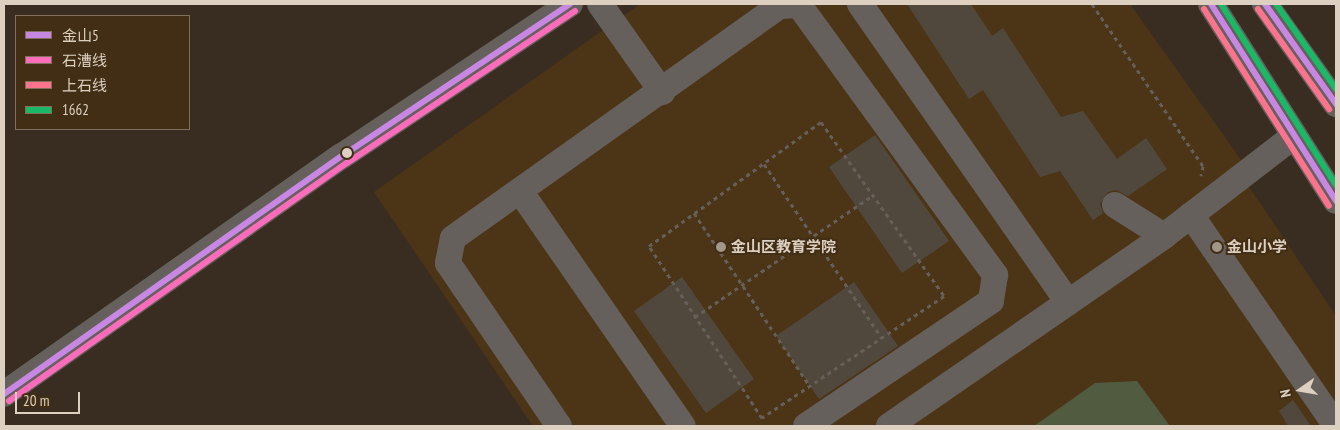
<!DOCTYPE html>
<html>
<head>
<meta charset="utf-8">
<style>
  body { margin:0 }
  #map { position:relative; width:1340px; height:430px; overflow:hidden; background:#382d20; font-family:"PT Sans Narrow","Noto Sans SC",sans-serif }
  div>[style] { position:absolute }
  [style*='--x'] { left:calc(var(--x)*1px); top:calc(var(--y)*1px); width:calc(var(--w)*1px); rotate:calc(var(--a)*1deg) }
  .built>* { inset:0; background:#4c3517 }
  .green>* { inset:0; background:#505b3f }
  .building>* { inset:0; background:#51483d }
  .path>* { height:3px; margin-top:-1.5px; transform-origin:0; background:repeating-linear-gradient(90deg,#665f59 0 4px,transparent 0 8px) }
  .minor>* { height:26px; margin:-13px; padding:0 13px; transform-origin:13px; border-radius:13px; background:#66605c }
  .bus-1>* { height:6px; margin:-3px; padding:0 3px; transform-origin:3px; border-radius:3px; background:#c787e3 }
  .bus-2>* { height:6px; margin:-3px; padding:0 3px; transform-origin:3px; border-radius:3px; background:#fb6dba }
  .bus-3>* { height:6px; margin:-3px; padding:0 3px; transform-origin:3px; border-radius:3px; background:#fc738d }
  .bus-4>* { height:6px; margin:-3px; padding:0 3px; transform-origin:3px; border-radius:3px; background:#1ab867 }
  .dots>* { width:14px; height:14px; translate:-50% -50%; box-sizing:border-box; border:2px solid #422e15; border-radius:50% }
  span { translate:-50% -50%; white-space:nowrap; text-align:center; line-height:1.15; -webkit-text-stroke:4px #422e15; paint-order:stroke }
  .poi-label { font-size:15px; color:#ddd0c1; font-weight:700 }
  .left { translate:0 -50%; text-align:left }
  .frame { position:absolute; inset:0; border:5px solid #ddd0c1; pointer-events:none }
  .legend { position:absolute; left:15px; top:15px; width:175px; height:115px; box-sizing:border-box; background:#422e15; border:1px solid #806f5a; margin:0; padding:6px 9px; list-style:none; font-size:15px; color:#ddd0c1 }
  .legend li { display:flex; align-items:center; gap:10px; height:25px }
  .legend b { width:25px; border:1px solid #806f5a }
  .north { position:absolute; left:1275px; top:365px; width:50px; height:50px; -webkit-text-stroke:4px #422e15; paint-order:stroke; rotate:257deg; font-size:14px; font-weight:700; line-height:20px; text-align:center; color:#ddd0c1 }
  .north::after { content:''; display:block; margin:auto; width:18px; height:22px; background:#ddd0c1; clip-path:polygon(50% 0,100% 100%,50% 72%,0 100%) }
  .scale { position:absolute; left:15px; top:392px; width:65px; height:22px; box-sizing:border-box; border:2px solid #ddd0c1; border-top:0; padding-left:6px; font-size:15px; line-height:18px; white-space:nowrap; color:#ddd0c1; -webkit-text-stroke:4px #422e15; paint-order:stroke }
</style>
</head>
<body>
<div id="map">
  <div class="built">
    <div style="clip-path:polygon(640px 4px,860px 4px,1067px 301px,1243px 178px,1336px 316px,1336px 426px,533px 426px,374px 192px)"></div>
    <div style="clip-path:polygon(872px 4px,1130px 4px,1244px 164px,1070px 288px)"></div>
  </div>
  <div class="green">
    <div style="clip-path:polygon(1137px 381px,1170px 426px,1034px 426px,1095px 383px)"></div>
  </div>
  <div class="building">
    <div style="clip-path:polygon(907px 4px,971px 4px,992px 36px,1003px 28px,1061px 117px,1083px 111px,1117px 159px,1146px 138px,1167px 169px,1128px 196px,1116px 190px,1108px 192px,1100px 204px,1103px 213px,1093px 220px,1060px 171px,1040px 177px,983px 90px,969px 99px)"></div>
    <div style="clip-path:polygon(875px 135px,949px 241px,902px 273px,829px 167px)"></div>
    <div style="clip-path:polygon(682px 277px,754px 379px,706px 413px,634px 311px)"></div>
    <div style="clip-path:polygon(854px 282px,898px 346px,819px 399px,776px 336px)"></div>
    <div style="clip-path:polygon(1293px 400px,1311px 426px,1288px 426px,1279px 411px)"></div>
  </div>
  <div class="path">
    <div style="--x:1092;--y:4;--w:196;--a:55.6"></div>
    <div style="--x:1203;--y:166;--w:10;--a:101"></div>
    <div style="--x:821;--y:122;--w:213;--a:54.7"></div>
    <div style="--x:944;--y:296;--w:219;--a:146.2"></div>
    <div style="--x:762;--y:418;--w:206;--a:-123.3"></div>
    <div style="--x:649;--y:246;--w:212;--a:-35.8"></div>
    <div style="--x:764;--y:164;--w:210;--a:55.9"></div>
    <div style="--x:694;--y:213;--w:208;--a:56.2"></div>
    <div style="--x:695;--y:317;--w:216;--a:-34.4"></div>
  </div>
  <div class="minor">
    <div style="--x:600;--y:4;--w:108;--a:54.8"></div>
    <div style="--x:860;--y:4;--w:363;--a:55.1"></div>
    <div style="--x:1211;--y:4;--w:233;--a:57.6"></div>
    <div style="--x:1265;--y:4;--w:123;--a:54.6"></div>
    <div style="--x:520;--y:191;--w:286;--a:55.3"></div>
    <div style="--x:1115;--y:205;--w:58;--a:32.3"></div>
    <div style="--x:1191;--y:215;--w:256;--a:55.5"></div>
    <div style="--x:4;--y:394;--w:413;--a:-35.2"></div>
    <div style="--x:342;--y:156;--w:274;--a:-33.7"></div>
    <div style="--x:559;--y:426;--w:197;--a:-124.3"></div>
    <div style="--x:448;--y:263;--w:25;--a:-79"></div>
    <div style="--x:453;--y:238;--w:401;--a:-35.4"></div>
    <div style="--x:780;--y:6;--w:19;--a:-3"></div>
    <div style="--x:799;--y:5;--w:334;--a:54"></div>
    <div style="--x:995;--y:275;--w:26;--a:99"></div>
    <div style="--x:991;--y:301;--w:223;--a:146"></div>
    <div style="--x:889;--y:426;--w:334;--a:-34.6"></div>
    <div style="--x:1164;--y:236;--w:164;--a:-37.6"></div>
  </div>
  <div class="bus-1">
    <div style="--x:1211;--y:4;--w:233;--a:57.6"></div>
    <div style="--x:1265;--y:4;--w:123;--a:54.6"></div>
    <div style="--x:4;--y:394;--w:413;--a:-35.2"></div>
    <div style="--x:342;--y:156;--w:274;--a:-33.7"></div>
  </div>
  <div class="bus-2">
    <div style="--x:9;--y:401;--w:413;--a:-35.2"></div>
    <div style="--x:347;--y:163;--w:274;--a:-33.7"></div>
  </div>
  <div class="bus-3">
    <div style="--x:1204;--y:9;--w:233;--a:57.6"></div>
    <div style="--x:1258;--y:9;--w:123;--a:54.6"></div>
  </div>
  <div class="bus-4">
    <div style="--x:1221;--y:4;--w:214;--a:57.6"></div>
    <div style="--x:1276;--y:4;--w:104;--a:54.8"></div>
  </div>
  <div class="dots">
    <div style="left:347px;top:153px;background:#ddd0c1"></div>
    <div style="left:721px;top:247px;background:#a39789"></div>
    <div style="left:1217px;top:247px;background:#a39789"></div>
  </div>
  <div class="poi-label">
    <span class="left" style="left:731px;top:247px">金山区教育学院</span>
    <span class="left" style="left:1227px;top:247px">金山小学</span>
  </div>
  <div class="frame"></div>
  <ul class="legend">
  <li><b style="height:6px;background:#c787e3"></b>金山5</li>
  <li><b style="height:6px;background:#fb6dba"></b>石漕线</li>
  <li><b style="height:6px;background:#fc738d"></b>上石线</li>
  <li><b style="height:6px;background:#1ab867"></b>1662</li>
  </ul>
  <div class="north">N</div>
  <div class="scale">20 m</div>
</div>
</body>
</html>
